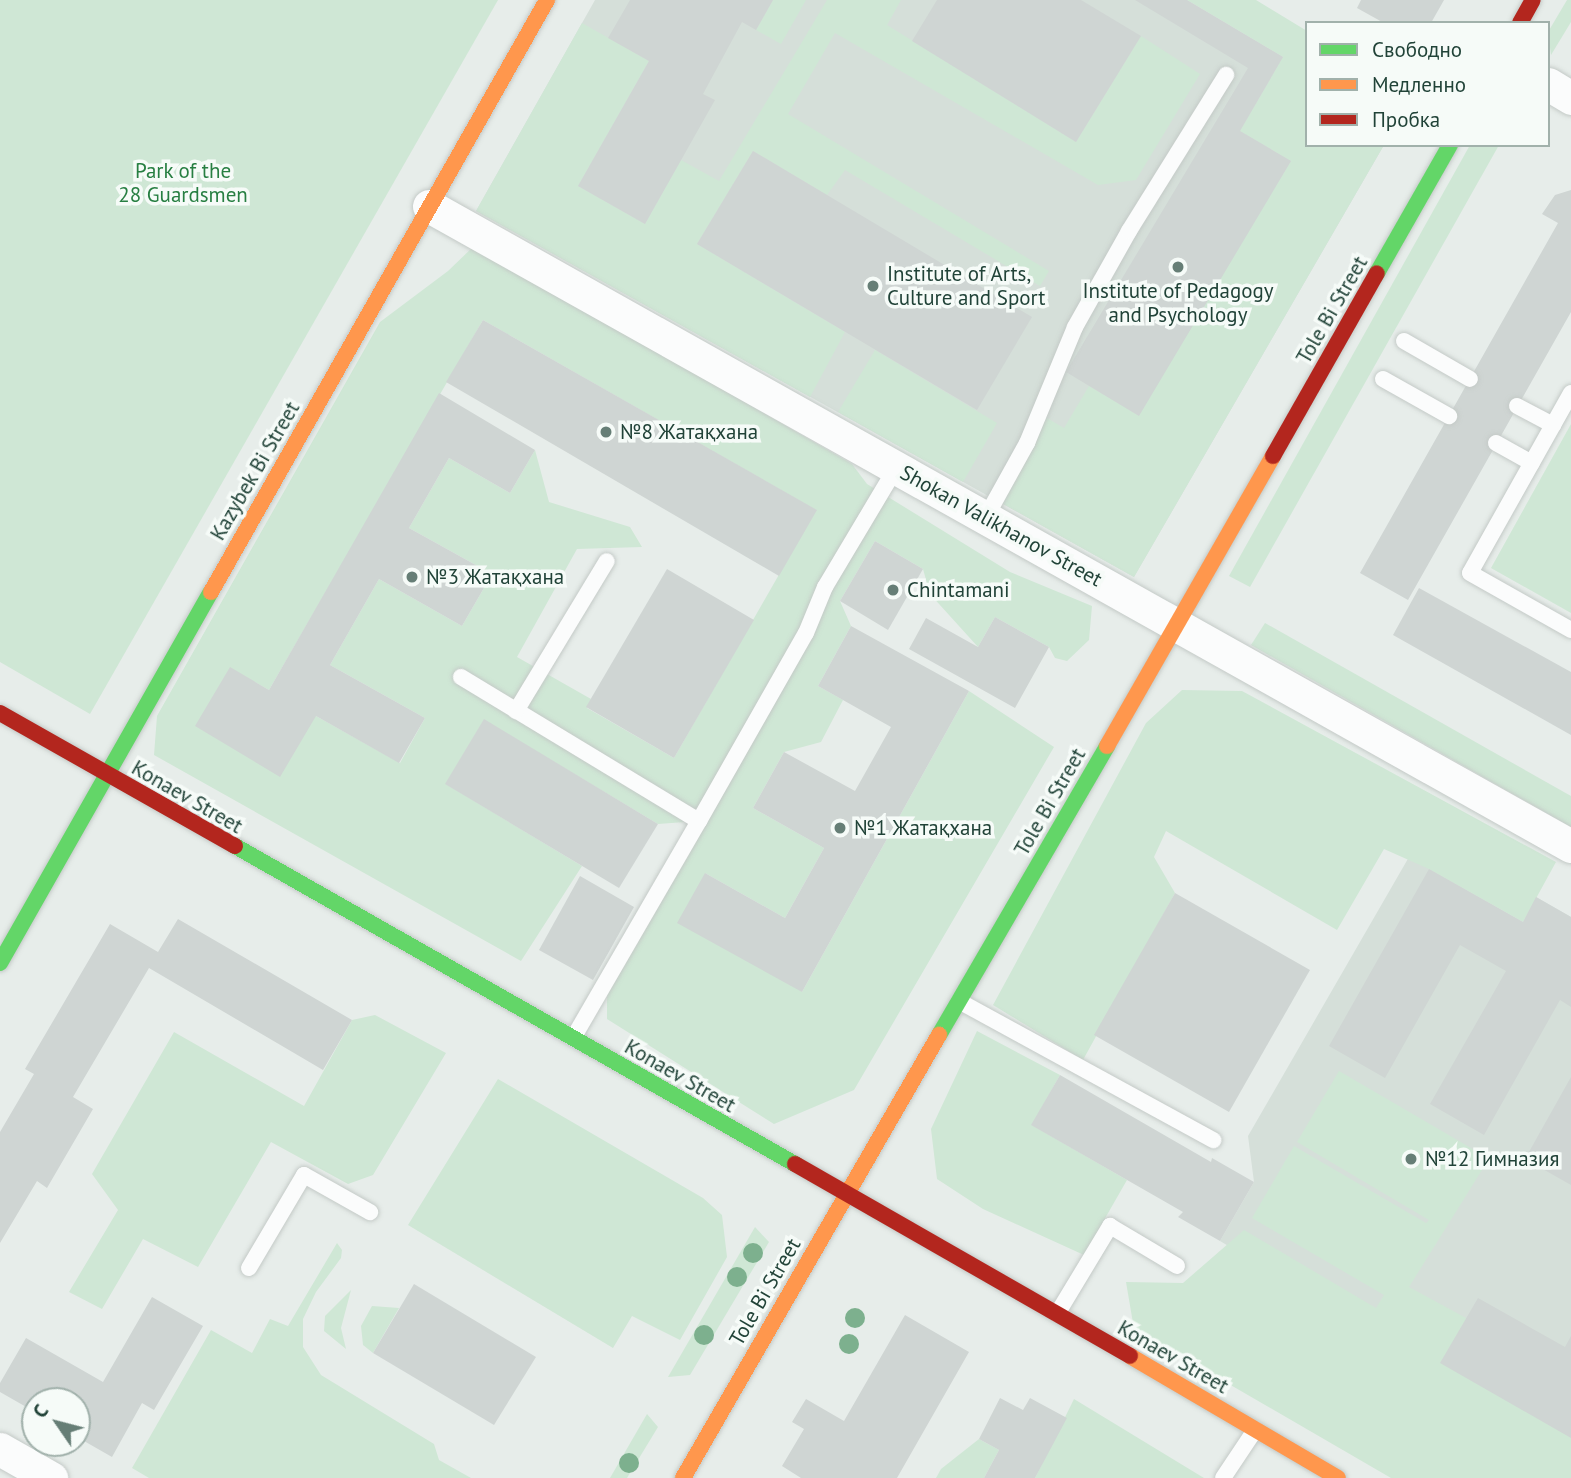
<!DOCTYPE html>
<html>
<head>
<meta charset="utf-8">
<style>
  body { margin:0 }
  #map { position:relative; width:1571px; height:1478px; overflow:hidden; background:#e7edea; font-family:"PT Sans",sans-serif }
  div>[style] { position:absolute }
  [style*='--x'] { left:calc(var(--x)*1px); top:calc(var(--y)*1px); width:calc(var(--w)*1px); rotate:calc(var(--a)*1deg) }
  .built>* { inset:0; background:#d5dfd9 }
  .green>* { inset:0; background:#cfe7d5 }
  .building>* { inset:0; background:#cfd5d3 }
  .roads { filter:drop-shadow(0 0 2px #c4cac7) drop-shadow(0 0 2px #c4cac7) }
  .lane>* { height:16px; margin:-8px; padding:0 8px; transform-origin:8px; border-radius:8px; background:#fbfcfc }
  .street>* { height:33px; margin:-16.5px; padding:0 16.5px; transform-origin:16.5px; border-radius:16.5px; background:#fbfcfc }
  .fast>* { height:16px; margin:-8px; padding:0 8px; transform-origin:8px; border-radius:8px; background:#63d668 }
  .slow>* { height:16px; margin:-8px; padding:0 8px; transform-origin:8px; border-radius:8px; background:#ff974d }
  .jam>* { height:16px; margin:-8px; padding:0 8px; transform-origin:8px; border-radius:8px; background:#b3261e }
  .trees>* { width:20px; height:20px; margin:-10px; border-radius:50%; background:#7db08e }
  .dots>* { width:19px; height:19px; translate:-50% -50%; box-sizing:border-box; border:4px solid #f6fbf8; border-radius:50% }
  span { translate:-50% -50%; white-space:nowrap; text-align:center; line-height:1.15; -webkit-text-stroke:7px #f6fbf8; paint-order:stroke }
  .park-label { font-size:21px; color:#277f42 }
  .poi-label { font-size:21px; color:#214338 }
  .left { translate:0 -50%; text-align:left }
  .street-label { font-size:21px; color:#214338 }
  .legend { position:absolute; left:1305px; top:21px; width:245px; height:126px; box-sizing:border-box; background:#f6fbf8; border:2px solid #a1b1ab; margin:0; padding:9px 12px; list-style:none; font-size:21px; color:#214338 }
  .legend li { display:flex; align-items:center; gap:14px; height:35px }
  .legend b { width:35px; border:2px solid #a1b1ab }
  .north { position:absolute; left:21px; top:1387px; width:70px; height:70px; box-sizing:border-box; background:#f6fbf8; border:2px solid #a1b1ab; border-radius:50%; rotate:305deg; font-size:19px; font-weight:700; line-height:28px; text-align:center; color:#214338 }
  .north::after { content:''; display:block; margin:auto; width:24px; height:32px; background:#667e76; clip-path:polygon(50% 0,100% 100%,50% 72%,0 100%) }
</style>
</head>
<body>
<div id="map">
  <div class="built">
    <div style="clip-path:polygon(595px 0,1187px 0,1307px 71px,1307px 145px,1384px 145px,1134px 577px,476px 211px)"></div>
    <div style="clip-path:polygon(1409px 857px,1523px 922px,1536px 897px,1571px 917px,1571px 1438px,1383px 1337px,1220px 1241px,1254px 1182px,1248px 1136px)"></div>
  </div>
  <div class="green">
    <div style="clip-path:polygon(0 0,498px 0,90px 714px,0 662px)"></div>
    <div style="clip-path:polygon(773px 0,806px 0,781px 44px,756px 30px)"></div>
    <div style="clip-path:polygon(827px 0,901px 0,887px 25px,1076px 142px,1141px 36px,1200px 74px,1136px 180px,1098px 185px,835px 33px,788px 114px,1049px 271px,1040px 286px,845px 170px,827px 195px,753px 151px,697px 244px,845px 332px,810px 397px,476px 211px,582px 23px,649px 61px,578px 186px,645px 224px,681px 160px,719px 181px)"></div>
    <div style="clip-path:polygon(1187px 0,1256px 0,1307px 31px,1307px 145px,1384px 145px,1134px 577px,991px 497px,1040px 414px,1064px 428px,1089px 386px,1138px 415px,1291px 161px,1240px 131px,1283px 57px)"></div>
    <div style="clip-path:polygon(1567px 0,1571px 0,1571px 22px,1551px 55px,1548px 32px)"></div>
    <div style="clip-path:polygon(1470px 145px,1499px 145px,1250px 587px,1229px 576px)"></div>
    <div style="clip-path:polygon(evenodd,474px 246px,852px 464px,867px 484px,1010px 572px,1092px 606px,1089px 640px,1067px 661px,1055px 658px,1049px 647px,995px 617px,978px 647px,930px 594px,923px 569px,875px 541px,840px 601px,851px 626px,818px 686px,843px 700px,821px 742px,784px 752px,753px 808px,824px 848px,785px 918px,705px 873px,802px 992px,969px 691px,1054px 747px,854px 1090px,774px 1124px,607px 1019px,607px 982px,698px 821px,658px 824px,484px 720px,446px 784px,582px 866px,521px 961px,154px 755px,157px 716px,380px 322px,448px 271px,474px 246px,483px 320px,816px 510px,674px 758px,587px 708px,591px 699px,517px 657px,577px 549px,642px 547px,630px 527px,549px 502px,535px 450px,510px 493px,449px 458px,409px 528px,492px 574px,462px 626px,379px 579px,330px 665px,425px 718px,400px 763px,316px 716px,196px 726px,230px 668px,269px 690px,483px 320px)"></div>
    <div style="clip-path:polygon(875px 350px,997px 423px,963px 482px,838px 412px)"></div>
    <div style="clip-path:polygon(1571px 424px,1571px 613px,1491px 568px)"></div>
    <div style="clip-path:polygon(1265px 623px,1571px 796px,1571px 827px,1251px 645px)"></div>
    <div style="clip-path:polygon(1182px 690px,1242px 691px,1556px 862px,1523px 922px,1429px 869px,1384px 849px,1337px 930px,1166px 831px,1154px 857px,1175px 893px,1083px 1060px,993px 1005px,1146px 723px)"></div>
    <div style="clip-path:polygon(375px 1015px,446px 1053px,373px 1175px,348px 1184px,271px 1142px,198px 1267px,143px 1239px,102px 1309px,69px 1292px,118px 1210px,92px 1174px,174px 1032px,304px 1106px,352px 1020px)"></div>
    <div style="clip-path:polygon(977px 1031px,1060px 1075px,1032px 1125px,1127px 1180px,1084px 1255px,983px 1209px,937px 1179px,931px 1129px)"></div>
    <div style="clip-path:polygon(1339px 1071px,1471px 1148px,1487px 1162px,1409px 1287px,1466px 1318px,1571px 1438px,1571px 1478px,1391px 1478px,1134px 1329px,1126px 1282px,1183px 1283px,1244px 1230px,1376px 1308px,1384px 1295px,1252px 1218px,1294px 1146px,1426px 1223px,1429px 1220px,1297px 1142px)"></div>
    <div style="clip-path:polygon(498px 1079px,703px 1198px,722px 1215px,727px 1257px,680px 1340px,632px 1316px,613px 1348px,408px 1225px)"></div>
    <div style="clip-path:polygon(755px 1227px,769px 1242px,690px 1375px,668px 1377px)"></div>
    <div style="clip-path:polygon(337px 1243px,342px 1250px,341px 1258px,316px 1292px,303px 1319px,303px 1347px,321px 1375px,434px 1444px,439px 1460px,471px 1478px,149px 1478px,132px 1468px,211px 1330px,252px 1353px,270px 1319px,288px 1326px)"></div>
    <div style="clip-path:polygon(351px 1290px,341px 1328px,346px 1349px,324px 1331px,325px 1316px)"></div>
    <div style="clip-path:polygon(372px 1306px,399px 1308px,373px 1353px,363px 1345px,361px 1326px)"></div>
    <div style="clip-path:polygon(1074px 1399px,1204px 1478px,1035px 1478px)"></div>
    <div style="clip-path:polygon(647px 1414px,658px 1427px,627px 1478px,610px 1478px)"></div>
    <div style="clip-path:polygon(979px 1439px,999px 1450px,984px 1478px,936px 1478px,941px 1469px)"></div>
  </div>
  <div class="building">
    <div style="clip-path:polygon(630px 0,773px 0,756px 30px,742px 22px,703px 94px,715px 100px,645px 224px,578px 186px,649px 61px,608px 38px)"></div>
    <div style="clip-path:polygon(937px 0,1081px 0,1141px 36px,1076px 142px,912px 41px)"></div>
    <div style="clip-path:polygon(1135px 0,1187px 0,1283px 57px,1240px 131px,1291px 161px,1139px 416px,1066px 372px,1248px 68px)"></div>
    <div style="clip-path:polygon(1361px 0,1444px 0,1431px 23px,1384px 23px,1357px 8px)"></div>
    <div style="clip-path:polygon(753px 151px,1032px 317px,977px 410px,697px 244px)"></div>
    <div style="clip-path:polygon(1571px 190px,1571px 312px,1408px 600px,1360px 573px,1558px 223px,1542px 214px,1555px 195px)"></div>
    <div style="clip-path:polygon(483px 320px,817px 510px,779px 576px,446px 382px)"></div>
    <div style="clip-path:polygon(439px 393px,535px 450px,510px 493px,449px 458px,409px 528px,492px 574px,462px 626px,379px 579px,330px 665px,425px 718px,399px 763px,316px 716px,280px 777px,195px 726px,230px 667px,269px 690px)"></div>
    <div style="clip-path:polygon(875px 541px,923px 569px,888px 630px,840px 601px)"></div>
    <div style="clip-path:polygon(667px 569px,754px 620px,674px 758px,586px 707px)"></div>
    <div style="clip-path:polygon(1419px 588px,1571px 672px,1571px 735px,1393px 635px)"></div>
    <div style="clip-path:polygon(995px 617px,1049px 647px,1015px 708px,909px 649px,926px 618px,978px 647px)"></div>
    <div style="clip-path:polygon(851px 626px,969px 691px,802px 992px,677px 923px,705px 873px,785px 918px,824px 848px,753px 808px,784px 752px,855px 791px,891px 727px,818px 686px)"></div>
    <div style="clip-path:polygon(484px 719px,658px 824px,619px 888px,445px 784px)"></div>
    <div style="clip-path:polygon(1429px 869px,1523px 922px,1536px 897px,1571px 917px,1571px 1007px,1560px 1000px,1484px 1135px,1430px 1104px,1506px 971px,1460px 945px,1385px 1078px,1329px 1046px)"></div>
    <div style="clip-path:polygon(580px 876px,634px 907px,593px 980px,539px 950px)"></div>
    <div style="clip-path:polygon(1175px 893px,1310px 970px,1229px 1112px,1094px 1035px)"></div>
    <div style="clip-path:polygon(178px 919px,352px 1020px,323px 1070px,149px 968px,73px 1097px,93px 1109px,47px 1188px,37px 1181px,0 1243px,0 1132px,34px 1074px,25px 1069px,110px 924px,158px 952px)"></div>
    <div style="clip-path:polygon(1060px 1075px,1211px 1162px,1212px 1158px,1254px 1182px,1220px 1241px,1178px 1217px,1183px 1212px,1031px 1125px)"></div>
    <div style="clip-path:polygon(1571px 1077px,1571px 1185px,1525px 1159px)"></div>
    <div style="clip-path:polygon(414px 1284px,536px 1357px,494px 1425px,373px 1353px)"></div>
    <div style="clip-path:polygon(152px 1297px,203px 1326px,154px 1410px,142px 1403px,112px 1457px,77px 1437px,77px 1401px,35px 1401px,35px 1412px,0 1392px,0 1383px,26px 1338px,103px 1382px)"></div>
    <div style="clip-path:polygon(1478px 1298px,1565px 1347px,1571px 1336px,1571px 1438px,1440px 1363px)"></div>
    <div style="clip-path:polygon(905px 1315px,969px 1352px,897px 1478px,801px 1478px,782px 1466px,804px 1429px,792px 1422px,806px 1399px,844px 1421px)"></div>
    <div style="clip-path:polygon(1000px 1398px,1023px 1410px,1030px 1398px,1067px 1418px,1035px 1478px,984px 1478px,999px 1450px,979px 1439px)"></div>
  </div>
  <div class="roads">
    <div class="lane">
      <div style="--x:1404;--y:341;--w:76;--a:29.9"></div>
      <div style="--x:1383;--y:379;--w:76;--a:29.3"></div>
      <div style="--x:1571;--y:393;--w:206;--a:119.3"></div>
      <div style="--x:1470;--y:573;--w:116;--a:29.4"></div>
      <div style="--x:1517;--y:406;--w:41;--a:27.8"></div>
      <div style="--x:1496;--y:443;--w:41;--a:29.1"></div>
      <div style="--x:986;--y:517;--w:85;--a:-61"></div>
      <div style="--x:1027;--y:443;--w:126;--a:-67.5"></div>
      <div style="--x:1075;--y:327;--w:110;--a:-60.6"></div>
      <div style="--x:1129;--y:231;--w:184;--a:-58.1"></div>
      <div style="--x:461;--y:677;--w:278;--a:31.2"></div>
      <div style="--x:699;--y:821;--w:251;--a:120.1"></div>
      <div style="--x:516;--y:711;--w:175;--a:-58.8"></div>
      <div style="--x:699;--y:821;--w:216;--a:-60.4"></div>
      <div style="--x:806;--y:633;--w:50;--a:-67.6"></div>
      <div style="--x:825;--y:587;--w:139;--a:-59.2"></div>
      <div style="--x:959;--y:1001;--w:290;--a:28.7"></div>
      <div style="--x:249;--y:1268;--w:108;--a:-59.4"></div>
      <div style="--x:304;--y:1175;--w:76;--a:29.3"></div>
      <div style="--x:1057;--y:1314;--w:103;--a:-58.9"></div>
      <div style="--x:1110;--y:1226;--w:78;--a:30.8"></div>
      <div style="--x:1223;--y:1478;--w:58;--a:-56.3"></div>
    </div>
    <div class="street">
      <div style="--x:1548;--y:84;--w:27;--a:31"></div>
      <div style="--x:429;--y:206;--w:1309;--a:29.27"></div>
      <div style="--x:0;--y:1449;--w:59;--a:29.6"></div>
    </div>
    <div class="fast">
      <div style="--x:1377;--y:273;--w:147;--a:-60.3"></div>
      <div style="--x:235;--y:846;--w:644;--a:29.59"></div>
      <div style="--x:0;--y:963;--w:427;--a:-60.4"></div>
      <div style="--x:939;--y:1035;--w:334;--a:-59.8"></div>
    </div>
    <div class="slow">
      <div style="--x:211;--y:592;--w:681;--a:-60.42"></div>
      <div style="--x:1107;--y:746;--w:334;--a:-60.2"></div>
      <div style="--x:1130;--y:1356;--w:241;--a:30.4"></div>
      <div style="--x:683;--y:1478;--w:512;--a:-59.98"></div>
    </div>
    <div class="jam">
      <div style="--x:1520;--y:23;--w:26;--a:-61"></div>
      <div style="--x:1273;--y:456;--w:210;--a:-60.4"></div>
      <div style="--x:0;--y:713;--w:270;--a:29.5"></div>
      <div style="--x:795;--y:1164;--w:386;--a:29.8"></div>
    </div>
  </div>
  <div class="trees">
    <div style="left:753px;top:1253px"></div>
    <div style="left:737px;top:1277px"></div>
    <div style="left:855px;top:1318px"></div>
    <div style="left:704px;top:1335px"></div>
    <div style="left:849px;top:1344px"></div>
    <div style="left:629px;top:1463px"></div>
  </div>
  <div class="dots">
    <div style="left:1178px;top:267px;background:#667e76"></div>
    <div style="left:873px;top:286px;background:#667e76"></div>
    <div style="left:606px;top:432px;background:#667e76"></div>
    <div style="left:412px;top:577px;background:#667e76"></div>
    <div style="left:893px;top:590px;background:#667e76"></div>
    <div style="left:840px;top:828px;background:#667e76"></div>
    <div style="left:1411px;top:1159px;background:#667e76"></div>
  </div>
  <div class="park-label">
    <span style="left:183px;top:183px">Park of the<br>28 Guardsmen</span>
  </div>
  <div class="poi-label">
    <span class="left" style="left:887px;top:286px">Institute of Arts,<br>Culture and Sport</span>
    <span style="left:1178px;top:303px">Institute of Pedagogy<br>and Psychology</span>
    <span class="left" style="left:620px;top:432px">№8 Жатақхана</span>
    <span class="left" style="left:426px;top:577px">№3 Жатақхана</span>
    <span class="left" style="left:907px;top:590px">Chintamani</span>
    <span class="left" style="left:854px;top:828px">№1 Жатақхана</span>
    <span class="left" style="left:1425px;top:1159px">№12 Гимназия</span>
  </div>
  <div class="street-label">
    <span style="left:1332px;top:310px;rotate:-60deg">Tole Bi Street</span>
    <span style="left:255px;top:471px;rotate:-60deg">Kazybek Bi Street</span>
    <span style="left:1001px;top:526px;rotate:29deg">Shokan Valikhanov Street</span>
    <span style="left:187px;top:797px;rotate:30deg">Konaev Street</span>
    <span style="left:1050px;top:802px;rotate:-60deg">Tole Bi Street</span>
    <span style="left:680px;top:1076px;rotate:30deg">Konaev Street</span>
    <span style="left:765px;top:1292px;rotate:-60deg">Tole Bi Street</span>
    <span style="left:1173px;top:1357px;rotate:30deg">Konaev Street</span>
  </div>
  <ul class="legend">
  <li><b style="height:9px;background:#63d668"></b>Свободно</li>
  <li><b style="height:9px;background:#ff974d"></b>Медленно</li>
  <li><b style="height:9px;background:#b3261e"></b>Пробка</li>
  </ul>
  <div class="north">С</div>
</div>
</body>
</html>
